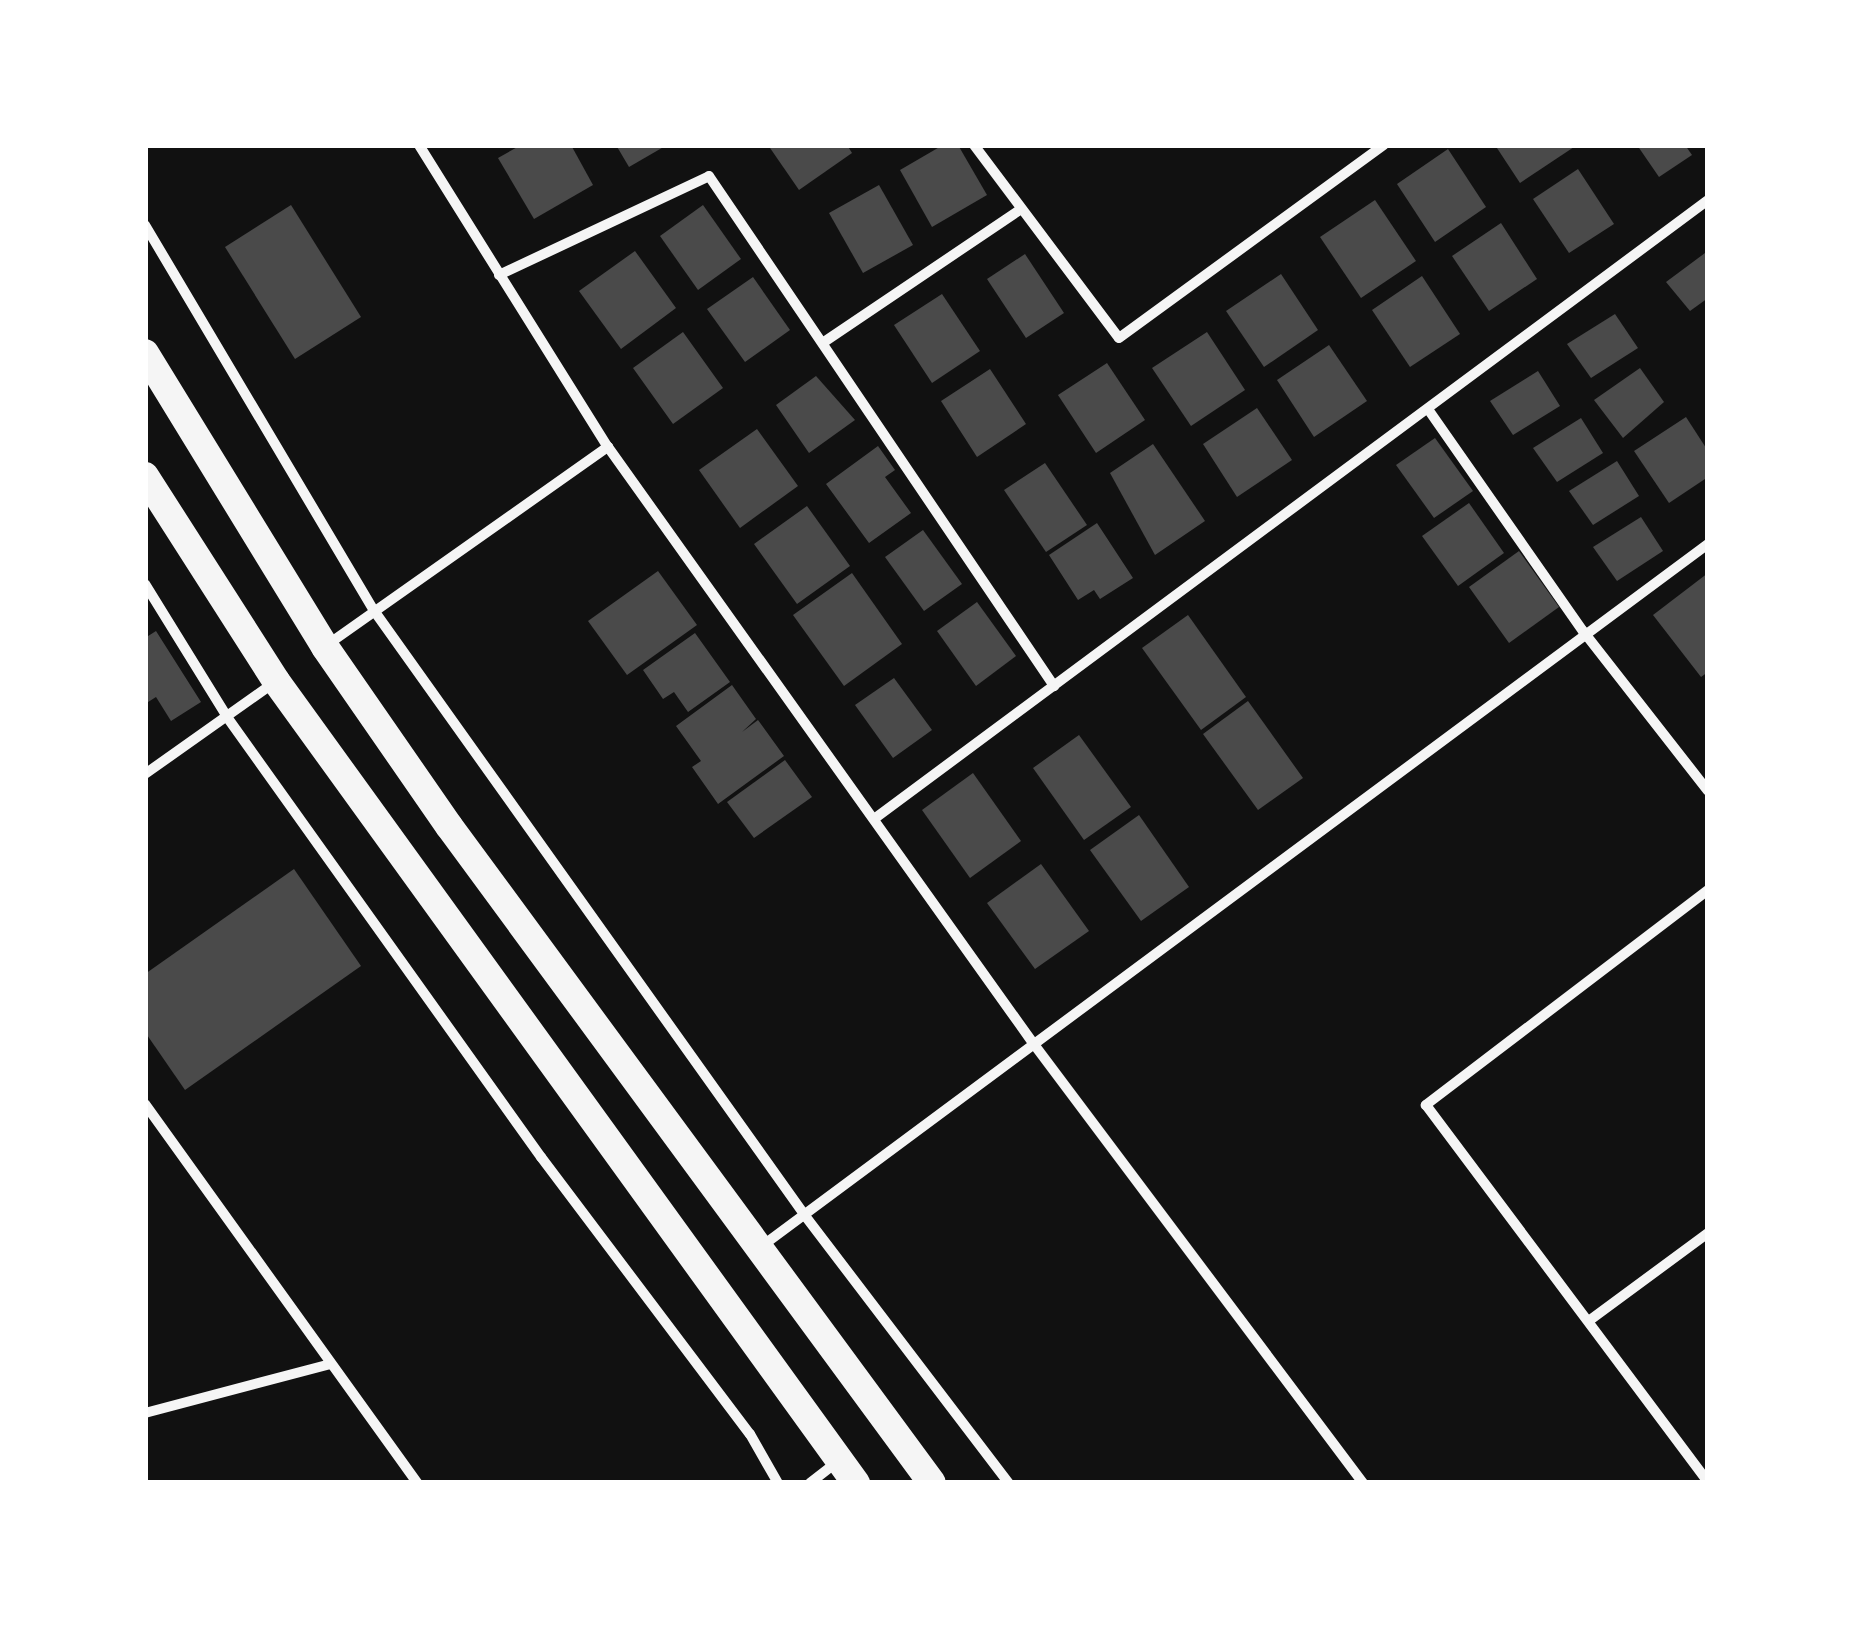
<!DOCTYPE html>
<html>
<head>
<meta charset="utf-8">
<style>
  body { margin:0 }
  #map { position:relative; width:1853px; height:1628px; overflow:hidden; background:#111; font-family:"Golos Text",sans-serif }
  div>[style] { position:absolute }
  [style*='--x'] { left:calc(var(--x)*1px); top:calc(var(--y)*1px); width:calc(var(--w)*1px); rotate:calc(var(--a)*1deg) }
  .building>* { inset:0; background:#4a4a4a }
  .minor>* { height:10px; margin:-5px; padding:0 5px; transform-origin:5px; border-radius:5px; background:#f5f5f5 }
  .trunk>* { height:28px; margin:-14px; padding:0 14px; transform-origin:14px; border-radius:14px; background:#f5f5f5 }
  span { translate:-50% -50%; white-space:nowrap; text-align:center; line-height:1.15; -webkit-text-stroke:10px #fff; paint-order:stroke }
  .frame { position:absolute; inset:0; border:148px solid #fff; pointer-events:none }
</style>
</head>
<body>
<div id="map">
  <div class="building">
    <div style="clip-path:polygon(521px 145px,571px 145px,593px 185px,534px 219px,498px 158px)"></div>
    <div style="clip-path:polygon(616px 145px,667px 145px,629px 167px)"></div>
    <div style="clip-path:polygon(768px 145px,847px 145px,852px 153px,799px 190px)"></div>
    <div style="clip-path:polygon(943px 145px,958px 145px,987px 195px,932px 227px,900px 170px)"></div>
    <div style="clip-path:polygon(1495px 145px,1573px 145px,1574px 147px,1520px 183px)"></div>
    <div style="clip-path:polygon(1637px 145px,1685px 145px,1692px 155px,1659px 177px)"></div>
    <div style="clip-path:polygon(1448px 149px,1486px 207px,1435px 242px,1397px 184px)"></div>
    <div style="clip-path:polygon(1578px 169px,1614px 224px,1569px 253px,1533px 199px)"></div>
    <div style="clip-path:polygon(879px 185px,913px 245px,863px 273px,829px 213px)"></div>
    <div style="clip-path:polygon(1375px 200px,1416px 261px,1361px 298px,1320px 237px)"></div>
    <div style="clip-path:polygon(291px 205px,361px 317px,295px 359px,225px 247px)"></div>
    <div style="clip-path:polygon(703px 205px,741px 259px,698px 290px,660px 236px)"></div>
    <div style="clip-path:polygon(1501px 223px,1537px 279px,1489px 311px,1452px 256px)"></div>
    <div style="clip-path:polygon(635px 251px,676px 308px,621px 349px,579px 291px)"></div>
    <div style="clip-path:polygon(1705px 253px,1708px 298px,1690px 311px,1666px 282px)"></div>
    <div style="clip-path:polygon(1025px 254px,1064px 313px,1026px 338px,987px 279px)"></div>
    <div style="clip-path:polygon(1281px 274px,1318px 330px,1264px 367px,1226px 311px)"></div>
    <div style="clip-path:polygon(1422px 276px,1460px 334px,1410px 367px,1372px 310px)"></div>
    <div style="clip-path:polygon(753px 277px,790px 330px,745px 362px,707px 309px)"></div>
    <div style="clip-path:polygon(942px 294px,980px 351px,932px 383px,894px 325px)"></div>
    <div style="clip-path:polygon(1615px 314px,1638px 348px,1591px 378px,1567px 344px)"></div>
    <div style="clip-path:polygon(683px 332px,723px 388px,673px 424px,633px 368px)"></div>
    <div style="clip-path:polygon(1207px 332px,1245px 390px,1191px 426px,1152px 368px)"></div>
    <div style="clip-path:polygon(1329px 345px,1367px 401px,1314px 437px,1277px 380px)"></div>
    <div style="clip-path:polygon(1107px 363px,1145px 420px,1096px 453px,1058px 395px)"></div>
    <div style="clip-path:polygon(1640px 368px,1664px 402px,1623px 438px,1594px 400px)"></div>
    <div style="clip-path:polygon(990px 369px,1026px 424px,977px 457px,941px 401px)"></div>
    <div style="clip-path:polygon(1538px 371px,1560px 406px,1513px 435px,1490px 401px)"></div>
    <div style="clip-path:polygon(816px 376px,855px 420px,809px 453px,776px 405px)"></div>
    <div style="clip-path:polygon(1257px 408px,1292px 460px,1237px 497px,1203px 444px)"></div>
    <div style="clip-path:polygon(1686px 417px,1708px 451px,1708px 477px,1669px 503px,1634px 451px)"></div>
    <div style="clip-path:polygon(1581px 418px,1603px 453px,1557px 482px,1533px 448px)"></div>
    <div style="clip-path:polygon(757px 429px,798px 486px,740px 528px,699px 470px)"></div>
    <div style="clip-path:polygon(1435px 438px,1473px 491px,1434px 518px,1396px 465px)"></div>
    <div style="clip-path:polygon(1153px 444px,1205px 521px,1155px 555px,1110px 473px)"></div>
    <div style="clip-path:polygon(878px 446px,895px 470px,885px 477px,911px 513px,869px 543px,826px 484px)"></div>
    <div style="clip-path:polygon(1617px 461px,1639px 496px,1593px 525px,1569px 491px)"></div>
    <div style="clip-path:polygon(1045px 463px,1087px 525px,1046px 552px,1004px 490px)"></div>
    <div style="clip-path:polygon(1469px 503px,1504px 553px,1458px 586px,1422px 536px)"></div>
    <div style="clip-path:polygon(807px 506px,850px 566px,797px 604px,754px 544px)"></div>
    <div style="clip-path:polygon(1641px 517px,1663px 551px,1617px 581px,1593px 547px)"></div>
    <div style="clip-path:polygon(1097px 523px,1133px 578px,1100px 599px,1094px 590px,1078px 600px,1049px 555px)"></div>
    <div style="clip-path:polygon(923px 530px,962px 584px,924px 611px,885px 557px)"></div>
    <div style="clip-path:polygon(1519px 551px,1559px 607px,1509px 643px,1469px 587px)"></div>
    <div style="clip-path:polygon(658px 571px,697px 625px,627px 675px,588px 621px)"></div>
    <div style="clip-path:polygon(852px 573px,902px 644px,844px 686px,793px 615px)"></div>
    <div style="clip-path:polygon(1708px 573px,1708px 672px,1701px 677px,1653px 615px)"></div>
    <div style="clip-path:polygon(977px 602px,1016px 656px,976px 686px,937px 631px)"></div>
    <div style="clip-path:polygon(1188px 615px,1246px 697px,1201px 730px,1142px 648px)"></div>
    <div style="clip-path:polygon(156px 631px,201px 702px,171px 721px,156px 697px,145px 704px,145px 638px)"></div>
    <div style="clip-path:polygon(695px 633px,730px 682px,688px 712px,674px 692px,663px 699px,643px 670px)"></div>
    <div style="clip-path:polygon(894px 678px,932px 730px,893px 758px,855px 705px)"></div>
    <div style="clip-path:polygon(732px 685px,756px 719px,742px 732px,758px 720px,784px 756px,718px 804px,692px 767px,701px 761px,676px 726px)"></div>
    <div style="clip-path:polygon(1248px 701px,1303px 778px,1258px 810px,1203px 734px)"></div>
    <div style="clip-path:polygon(1079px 735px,1131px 807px,1084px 840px,1033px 768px)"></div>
    <div style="clip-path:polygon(785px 760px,812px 797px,754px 838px,727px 802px)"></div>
    <div style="clip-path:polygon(973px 773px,1021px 841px,970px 878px,922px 810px)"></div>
    <div style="clip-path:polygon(1139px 815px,1189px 887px,1141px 921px,1090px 850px)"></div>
    <div style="clip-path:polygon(1041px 864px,1089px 931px,1035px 969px,987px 903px)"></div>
    <div style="clip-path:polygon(294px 869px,361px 966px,185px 1090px,145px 1032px,145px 974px)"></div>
  </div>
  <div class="minor">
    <div style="--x:419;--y:145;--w:356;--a:58"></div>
    <div style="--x:608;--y:447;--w:732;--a:54.51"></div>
    <div style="--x:1033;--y:1043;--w:550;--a:53.13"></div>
    <div style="--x:974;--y:145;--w:241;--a:53.1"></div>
    <div style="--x:1119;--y:338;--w:328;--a:-36.1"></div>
    <div style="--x:145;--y:225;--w:450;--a:59.3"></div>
    <div style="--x:375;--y:612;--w:743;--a:54.53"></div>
    <div style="--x:806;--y:1217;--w:335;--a:52.7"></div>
    <div style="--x:499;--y:275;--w:232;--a:-25.2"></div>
    <div style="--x:709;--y:176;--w:616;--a:55.92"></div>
    <div style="--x:824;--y:342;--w:234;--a:-34"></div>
    <div style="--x:1430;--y:412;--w:267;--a:55.1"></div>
    <div style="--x:1583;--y:631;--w:203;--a:52"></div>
    <div style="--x:145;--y:584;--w:156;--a:58.3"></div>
    <div style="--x:227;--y:717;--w:541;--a:54.49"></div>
    <div style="--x:541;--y:1157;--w:347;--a:53"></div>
    <div style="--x:750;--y:1434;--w:56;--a:60.3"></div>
    <div style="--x:327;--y:645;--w:344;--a:-35.2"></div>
    <div style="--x:145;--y:774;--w:159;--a:-35.3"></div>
    <div style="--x:874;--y:819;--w:1039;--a:-36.58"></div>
    <div style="--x:1708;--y:890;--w:355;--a:142.7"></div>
    <div style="--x:1426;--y:1105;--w:471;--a:53.2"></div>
    <div style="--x:145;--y:1104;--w:467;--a:54.3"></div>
    <div style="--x:762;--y:1246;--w:1178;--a:-36.58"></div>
    <div style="--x:1590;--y:1320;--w:147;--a:-36.4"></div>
    <div style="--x:145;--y:1413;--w:191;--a:-14.8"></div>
    <div style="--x:810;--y:1483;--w:34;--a:-38"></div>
  </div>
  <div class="trunk">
    <div style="--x:145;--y:353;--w:345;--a:58.5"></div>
    <div style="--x:325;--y:647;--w:218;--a:55.3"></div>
    <div style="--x:449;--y:826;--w:815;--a:53.68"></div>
    <div style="--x:145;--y:476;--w:243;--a:57.4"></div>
    <div style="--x:276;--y:681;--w:990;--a:54.13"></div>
  </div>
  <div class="frame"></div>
</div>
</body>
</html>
